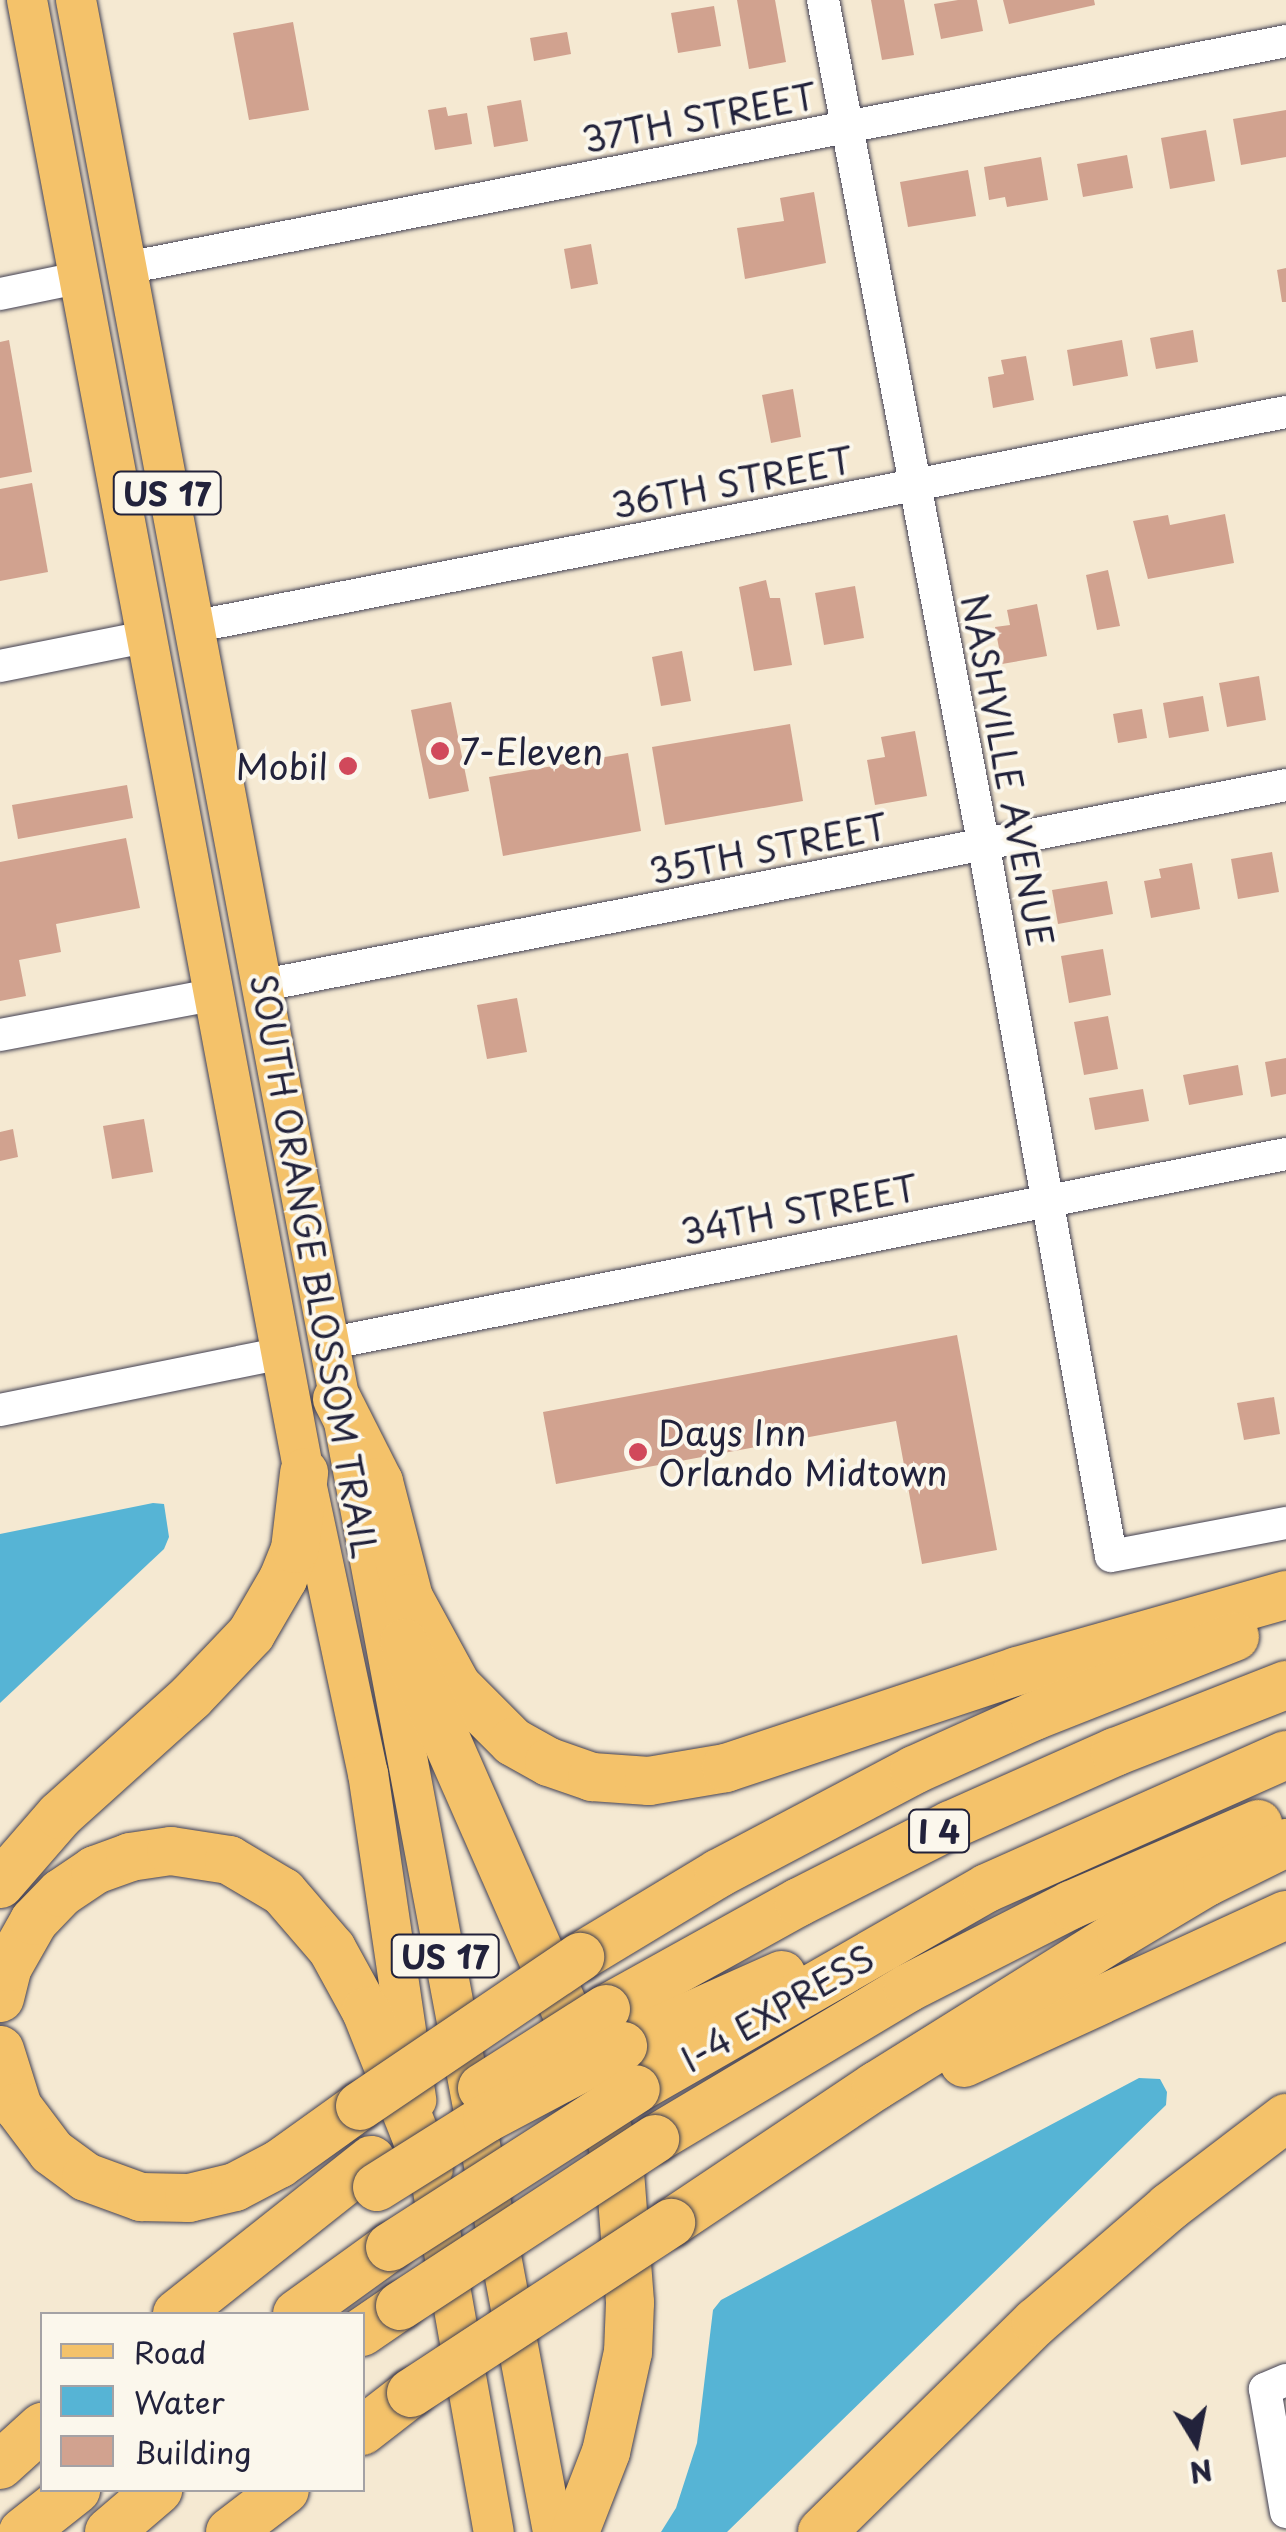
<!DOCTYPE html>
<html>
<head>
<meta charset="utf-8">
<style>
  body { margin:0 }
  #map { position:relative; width:1286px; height:2532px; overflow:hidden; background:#f5e9d2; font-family:"Playpen Sans",sans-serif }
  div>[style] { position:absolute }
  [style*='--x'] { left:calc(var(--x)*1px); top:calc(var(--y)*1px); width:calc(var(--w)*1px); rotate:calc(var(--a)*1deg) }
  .water>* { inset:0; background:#56b4d5 }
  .building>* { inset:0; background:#d1a28f }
  .roads { filter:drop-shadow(0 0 2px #424052) drop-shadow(0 0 2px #424052) }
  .minor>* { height:32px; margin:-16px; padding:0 16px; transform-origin:16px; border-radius:16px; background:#fff }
  .major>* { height:40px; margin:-20px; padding:0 20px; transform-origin:20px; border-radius:20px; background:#f4c26a }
  .highway>* { height:48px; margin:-24px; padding:0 24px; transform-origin:24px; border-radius:24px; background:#f4c26a }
  .bridges { filter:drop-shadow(0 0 2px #424052) drop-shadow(0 0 2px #424052) }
  .highway-bridge>* { height:48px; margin:-24px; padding:0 24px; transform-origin:24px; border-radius:24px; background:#f4c26a }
  .dots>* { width:28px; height:28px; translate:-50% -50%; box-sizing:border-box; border:5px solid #fbf7ec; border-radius:50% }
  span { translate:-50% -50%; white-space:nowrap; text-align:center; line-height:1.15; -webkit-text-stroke:8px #fbf7ec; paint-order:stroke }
  .shield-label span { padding:2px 8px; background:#fbf7ec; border:2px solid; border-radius:8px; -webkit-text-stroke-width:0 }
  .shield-label { font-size:32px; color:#22223b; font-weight:700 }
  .street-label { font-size:35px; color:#22223b }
  .poi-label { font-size:35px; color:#22223b }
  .left { translate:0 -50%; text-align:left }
  .right { translate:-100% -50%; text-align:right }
  .legend { position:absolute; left:40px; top:2312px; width:325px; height:180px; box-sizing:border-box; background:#fbf7ec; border:2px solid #a4a2a5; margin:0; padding:12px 18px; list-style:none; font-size:30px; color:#22223b }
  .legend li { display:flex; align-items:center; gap:20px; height:50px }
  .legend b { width:50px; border:2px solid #a4a2a5 }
  .north { position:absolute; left:1146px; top:2392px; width:100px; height:100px; -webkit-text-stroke:8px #fbf7ec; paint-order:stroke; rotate:170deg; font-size:28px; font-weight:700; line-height:40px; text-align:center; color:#22223b }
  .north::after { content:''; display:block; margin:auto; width:35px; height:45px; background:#22223b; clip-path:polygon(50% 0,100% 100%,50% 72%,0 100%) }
</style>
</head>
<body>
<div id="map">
  <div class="water">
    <div style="clip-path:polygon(153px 1503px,164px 1504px,169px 1537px,164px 1549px,0 1703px,0 1534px)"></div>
    <div style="clip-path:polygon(1139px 2078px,1160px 2079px,1167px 2092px,1166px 2105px,727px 2532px,661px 2532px,676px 2508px,697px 2443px,713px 2310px,721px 2300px)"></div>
  </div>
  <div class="building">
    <div style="clip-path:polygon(737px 0,775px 0,786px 62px,749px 69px)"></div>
    <div style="clip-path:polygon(871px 0,904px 0,914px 55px,882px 60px)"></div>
    <div style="clip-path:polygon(958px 0,977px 0,983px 31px,941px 39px,934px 4px)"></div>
    <div style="clip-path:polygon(1003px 0,1094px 0,1095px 5px,1009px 24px)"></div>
    <div style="clip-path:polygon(714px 6px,721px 46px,678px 53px,671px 13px)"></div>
    <div style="clip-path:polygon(293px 22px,309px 110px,249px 120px,233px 33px)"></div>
    <div style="clip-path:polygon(567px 32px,571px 54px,534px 61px,530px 38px)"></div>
    <div style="clip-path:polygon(521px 100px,528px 141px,494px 147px,487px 106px)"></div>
    <div style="clip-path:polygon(446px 107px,448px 116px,467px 113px,472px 144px,435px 150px,428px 110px)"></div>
    <div style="clip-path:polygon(1286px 110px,1286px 157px,1241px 165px,1233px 119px)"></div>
    <div style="clip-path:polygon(1206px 130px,1215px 181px,1170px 189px,1161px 138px)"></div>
    <div style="clip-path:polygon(1127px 155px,1133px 188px,1083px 197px,1077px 164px)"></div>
    <div style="clip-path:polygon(1041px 157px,1048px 200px,1007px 207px,1005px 197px,989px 200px,984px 167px)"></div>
    <div style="clip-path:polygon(968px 170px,976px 216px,908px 227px,900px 182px)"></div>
    <div style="clip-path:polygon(814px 192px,826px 263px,745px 279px,737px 228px,784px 221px,780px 198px)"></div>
    <div style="clip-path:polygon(591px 244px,598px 284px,571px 289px,564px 249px)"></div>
    <div style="clip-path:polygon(1286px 268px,1286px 302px,1282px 302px,1277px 270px)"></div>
    <div style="clip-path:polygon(1193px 330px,1198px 362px,1156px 369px,1150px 338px)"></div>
    <div style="clip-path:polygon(9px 340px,32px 472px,0 478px,0 342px)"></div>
    <div style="clip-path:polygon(1122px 340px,1128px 376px,1073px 386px,1067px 350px)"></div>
    <div style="clip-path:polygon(1026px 356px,1034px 400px,993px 408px,988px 377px,1004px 374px,1001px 360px)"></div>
    <div style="clip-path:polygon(793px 389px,801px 437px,771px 443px,762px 395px)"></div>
    <div style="clip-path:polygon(32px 483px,48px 572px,0 581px,0 489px)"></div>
    <div style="clip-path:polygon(1225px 514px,1234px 563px,1148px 579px,1133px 521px,1168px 515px,1170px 525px)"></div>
    <div style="clip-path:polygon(1108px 570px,1120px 626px,1097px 630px,1086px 575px)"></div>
    <div style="clip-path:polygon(766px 580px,770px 598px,780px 598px,792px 665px,754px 671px,739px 587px)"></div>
    <div style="clip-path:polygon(855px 586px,864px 638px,824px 645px,815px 593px)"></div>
    <div style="clip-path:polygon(1037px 604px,1047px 656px,1002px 664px,995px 627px,1010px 625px,1007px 610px)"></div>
    <div style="clip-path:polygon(682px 651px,691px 701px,661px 706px,652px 657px)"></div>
    <div style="clip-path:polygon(1259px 676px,1266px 720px,1227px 727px,1219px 683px)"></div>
    <div style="clip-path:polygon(1203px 696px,1209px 731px,1169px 738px,1163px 703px)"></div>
    <div style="clip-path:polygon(451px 702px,469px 791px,429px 799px,411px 710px)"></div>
    <div style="clip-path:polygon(1142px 709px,1147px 738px,1118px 743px,1113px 714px)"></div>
    <div style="clip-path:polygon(790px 724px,803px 801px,665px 825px,652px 747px)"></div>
    <div style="clip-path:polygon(915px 731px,927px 796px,875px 805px,867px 760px,885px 757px,881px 737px)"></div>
    <div style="clip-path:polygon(628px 753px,641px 831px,503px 856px,489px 777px)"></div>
    <div style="clip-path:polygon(127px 785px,133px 818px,18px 839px,12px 805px)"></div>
    <div style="clip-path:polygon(126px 838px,140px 908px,56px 924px,61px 952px,19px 960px,26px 996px,0 1001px,0 862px)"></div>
    <div style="clip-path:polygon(1272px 852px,1279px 892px,1238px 899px,1231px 859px)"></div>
    <div style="clip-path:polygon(1192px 863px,1200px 909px,1151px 918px,1144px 881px,1161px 878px,1159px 869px)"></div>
    <div style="clip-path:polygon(1107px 881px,1113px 914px,1058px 924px,1052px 890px)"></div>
    <div style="clip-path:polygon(1103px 949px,1111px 995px,1069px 1003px,1061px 956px)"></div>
    <div style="clip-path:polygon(517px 998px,527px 1052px,487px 1059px,477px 1005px)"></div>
    <div style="clip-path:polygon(1108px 1016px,1118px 1069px,1084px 1075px,1074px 1022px)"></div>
    <div style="clip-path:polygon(1286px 1058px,1286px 1094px,1271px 1097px,1265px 1062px)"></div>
    <div style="clip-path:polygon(1238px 1065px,1243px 1095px,1189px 1105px,1183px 1075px)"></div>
    <div style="clip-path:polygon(1143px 1089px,1149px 1121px,1095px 1130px,1089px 1098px)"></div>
    <div style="clip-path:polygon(144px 1119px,153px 1172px,112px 1179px,103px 1126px)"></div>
    <div style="clip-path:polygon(13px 1129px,18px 1157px,0 1161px,0 1132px)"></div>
    <div style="clip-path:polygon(957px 1335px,997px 1550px,922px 1564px,896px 1421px,556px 1484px,543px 1412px)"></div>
    <div style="clip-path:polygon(1274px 1397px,1280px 1434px,1244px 1440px,1237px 1403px)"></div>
  </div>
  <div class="roads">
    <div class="minor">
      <div style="--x:823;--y:0;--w:862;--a:79.24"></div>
      <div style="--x:984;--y:847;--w:720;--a:79.84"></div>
      <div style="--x:1111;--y:1556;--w:178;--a:-10.7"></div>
      <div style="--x:126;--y:268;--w:1182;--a:-11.07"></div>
      <div style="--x:0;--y:294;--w:80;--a:-11.6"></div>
      <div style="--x:192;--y:627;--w:1115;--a:-11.12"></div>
      <div style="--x:0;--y:666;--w:148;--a:-11.3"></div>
      <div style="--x:264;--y:985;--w:1041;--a:-11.07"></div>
      <div style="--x:0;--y:1035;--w:220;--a:-10.7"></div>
      <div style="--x:327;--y:1344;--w:978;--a:-11.21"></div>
      <div style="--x:0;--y:1410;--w:288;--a:-11.4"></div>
      <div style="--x:1286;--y:2380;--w:23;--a:157"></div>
      <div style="--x:1265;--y:2389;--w:125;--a:80.3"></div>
    </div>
    <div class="major">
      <div style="--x:27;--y:0;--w:1499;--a:79.35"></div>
      <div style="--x:304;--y:1473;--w:307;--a:78"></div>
      <div style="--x:368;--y:1773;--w:331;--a:81.6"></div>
      <div style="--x:76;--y:0;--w:2577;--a:79.33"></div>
      <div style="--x:433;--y:2191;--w:346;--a:79.9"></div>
    </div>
    <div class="highway">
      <div style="--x:337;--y:1399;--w:93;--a:63.2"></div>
      <div style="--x:379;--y:1482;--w:120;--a:75.5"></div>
      <div style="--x:409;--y:1598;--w:100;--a:61.4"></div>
      <div style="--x:457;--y:1686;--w:79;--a:45"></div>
      <div style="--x:513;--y:1742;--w:41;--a:29.1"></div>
      <div style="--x:549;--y:1762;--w:46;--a:19.2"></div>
      <div style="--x:592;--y:1777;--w:57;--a:4"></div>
      <div style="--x:649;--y:1781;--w:78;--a:-9.6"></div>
      <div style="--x:726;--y:1768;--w:307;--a:-18.4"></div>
      <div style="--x:1017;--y:1671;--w:280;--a:-15.8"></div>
      <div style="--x:404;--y:1643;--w:462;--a:66.3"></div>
      <div style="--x:590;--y:2066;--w:110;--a:74.2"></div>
      <div style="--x:620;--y:2172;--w:131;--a:85.6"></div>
      <div style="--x:630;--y:2303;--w:49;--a:92.3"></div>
      <div style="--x:628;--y:2352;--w:102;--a:102.4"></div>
      <div style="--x:606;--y:2452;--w:86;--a:111.2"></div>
      <div style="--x:0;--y:1884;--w:91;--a:-49"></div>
      <div style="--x:60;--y:1815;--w:176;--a:-42"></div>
      <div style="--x:191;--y:1697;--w:87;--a:-46.4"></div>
      <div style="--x:251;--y:1634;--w:64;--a:-59.8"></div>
      <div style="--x:283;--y:1579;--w:32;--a:-68"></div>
      <div style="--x:295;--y:1549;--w:77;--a:-83.2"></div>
      <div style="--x:580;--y:1957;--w:162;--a:-31.1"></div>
      <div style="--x:719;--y:1873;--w:221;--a:-27.8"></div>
      <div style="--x:914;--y:1770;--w:132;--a:-24.2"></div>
      <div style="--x:1034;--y:1716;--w:216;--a:-21.5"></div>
      <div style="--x:0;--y:1998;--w:32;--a:-76"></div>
      <div style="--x:8;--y:1967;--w:53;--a:-60.5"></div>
      <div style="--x:34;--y:1921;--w:39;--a:-46"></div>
      <div style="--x:61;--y:1893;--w:41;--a:-34.1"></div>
      <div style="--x:95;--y:1870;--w:37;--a:-20"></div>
      <div style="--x:130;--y:1857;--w:41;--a:-8.3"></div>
      <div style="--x:171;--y:1851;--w:59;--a:8.8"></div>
      <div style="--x:229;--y:1860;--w:63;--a:30.7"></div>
      <div style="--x:283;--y:1892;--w:75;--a:49.3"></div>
      <div style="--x:332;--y:1949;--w:71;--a:61.3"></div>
      <div style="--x:366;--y:2011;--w:170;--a:68.3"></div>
      <div style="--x:606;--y:2009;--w:221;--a:-29"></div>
      <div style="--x:799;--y:1902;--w:170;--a:-26.9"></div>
      <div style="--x:951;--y:1825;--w:180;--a:-24"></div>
      <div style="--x:1115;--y:1752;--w:184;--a:-21.4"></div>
      <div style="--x:623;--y:2046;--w:174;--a:-24.1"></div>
      <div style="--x:0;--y:2050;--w:60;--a:72.5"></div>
      <div style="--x:18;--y:2107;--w:56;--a:52.9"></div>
      <div style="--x:52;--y:2152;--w:42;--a:36.3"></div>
      <div style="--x:86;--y:2177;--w:59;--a:20"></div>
      <div style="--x:141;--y:2197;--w:48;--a:1.2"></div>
      <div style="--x:189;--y:2198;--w:47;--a:-13.4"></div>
      <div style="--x:235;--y:2187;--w:50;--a:-27.6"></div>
      <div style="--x:279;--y:2164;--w:100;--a:-35.6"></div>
      <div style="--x:964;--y:2063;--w:354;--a:-24.7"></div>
      <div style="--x:636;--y:2089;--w:404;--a:-29.8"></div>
      <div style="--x:987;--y:1888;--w:327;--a:-24"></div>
      <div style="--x:655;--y:2139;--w:295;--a:-30.8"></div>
      <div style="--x:908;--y:1988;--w:183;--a:-27"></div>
      <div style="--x:1071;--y:1905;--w:204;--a:-23.4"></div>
      <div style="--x:671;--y:2223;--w:247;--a:-33.8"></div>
      <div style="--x:876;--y:2086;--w:289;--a:-32"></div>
      <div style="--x:1121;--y:1933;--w:100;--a:-30.7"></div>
      <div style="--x:1207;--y:1882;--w:88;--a:-26.3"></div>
      <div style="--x:177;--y:2314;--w:248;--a:-38.4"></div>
      <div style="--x:297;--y:2314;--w:115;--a:-35.8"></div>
      <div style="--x:362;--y:2332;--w:46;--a:-34.4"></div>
      <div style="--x:362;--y:2431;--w:62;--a:-37.8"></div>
      <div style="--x:0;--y:2465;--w:57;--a:-42.1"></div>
      <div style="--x:23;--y:2532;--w:68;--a:-38.4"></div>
      <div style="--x:109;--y:2532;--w:65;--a:-40.6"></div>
      <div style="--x:230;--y:2532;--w:69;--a:-37.4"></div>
      <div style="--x:822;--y:2532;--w:300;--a:-44.5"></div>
      <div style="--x:1036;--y:2322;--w:176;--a:-40.8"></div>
      <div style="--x:1169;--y:2207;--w:147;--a:-37.3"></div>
    </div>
  </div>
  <div class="bridges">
    <div class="highway-bridge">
      <div style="--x:482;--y:2088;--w:147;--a:-32.5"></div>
      <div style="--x:360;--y:2106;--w:266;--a:-34.1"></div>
      <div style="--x:377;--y:2187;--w:130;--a:-32.1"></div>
      <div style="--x:487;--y:2118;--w:154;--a:-27.9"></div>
      <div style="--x:390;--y:2247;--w:292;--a:-32.7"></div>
      <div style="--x:400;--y:2306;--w:305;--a:-33.2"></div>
      <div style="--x:411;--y:2393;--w:311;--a:-33.2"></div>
    </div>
  </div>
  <div class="dots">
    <div style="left:440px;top:751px;background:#d1495b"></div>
    <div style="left:348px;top:766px;background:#d1495b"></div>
    <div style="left:638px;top:1452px;background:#d1495b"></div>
  </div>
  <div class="shield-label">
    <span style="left:167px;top:493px">US 17</span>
    <span style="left:939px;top:1831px">I 4</span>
    <span style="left:445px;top:1956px">US 17</span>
  </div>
  <div class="street-label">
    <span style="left:699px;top:117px;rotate:-11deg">37TH STREET</span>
    <span style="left:732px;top:482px;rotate:-11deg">36TH STREET</span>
    <span style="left:1008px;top:770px;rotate:79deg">NASHVILLE AVENUE</span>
    <span style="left:768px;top:848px;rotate:-11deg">35TH STREET</span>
    <span style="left:799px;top:1209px;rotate:-11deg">34TH STREET</span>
    <span style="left:315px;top:1266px;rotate:80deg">SOUTH ORANGE BLOSSOM TRAIL</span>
    <span style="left:777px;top:2008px;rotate:-30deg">I-4 EXPRESS</span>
  </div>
  <div class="poi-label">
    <span class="left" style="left:460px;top:751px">7-Eleven</span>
    <span class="right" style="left:328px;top:766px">Mobil</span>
    <span class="left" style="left:658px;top:1452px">Days Inn<br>Orlando Midtown</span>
  </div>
  <ul class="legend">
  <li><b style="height:12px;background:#f4c26a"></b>Road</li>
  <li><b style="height:28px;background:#56b4d5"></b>Water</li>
  <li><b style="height:28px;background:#d1a28f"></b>Building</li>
  </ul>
  <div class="north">N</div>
</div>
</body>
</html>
